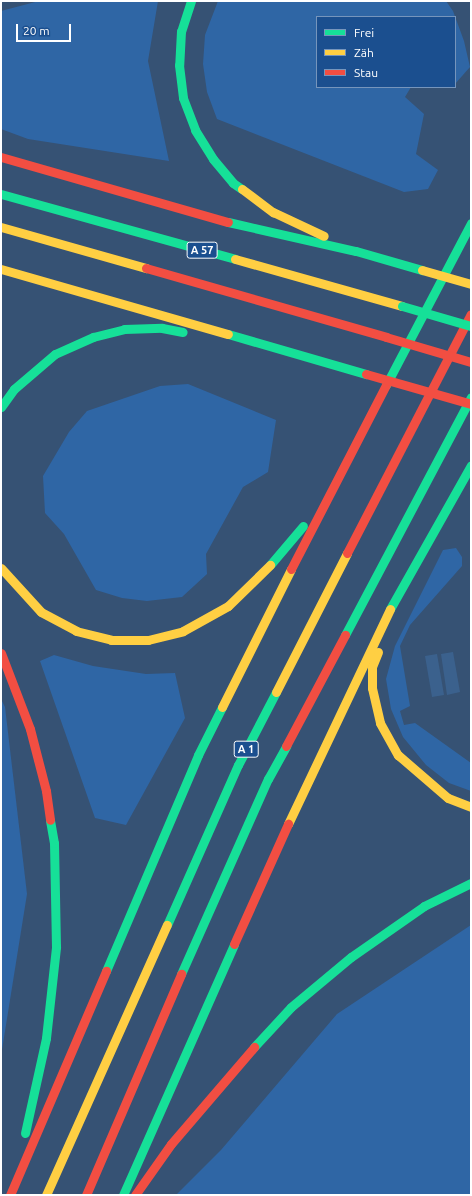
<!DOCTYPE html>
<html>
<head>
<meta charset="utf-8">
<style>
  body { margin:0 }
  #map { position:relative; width:472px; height:1196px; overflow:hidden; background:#365274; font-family:Ubuntu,sans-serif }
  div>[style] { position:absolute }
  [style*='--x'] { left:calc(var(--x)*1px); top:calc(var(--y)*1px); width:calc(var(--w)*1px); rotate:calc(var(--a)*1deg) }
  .green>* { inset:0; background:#2f66a5 }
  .water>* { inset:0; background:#3b618d }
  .fast>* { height:9px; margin:-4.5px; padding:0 4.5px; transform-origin:4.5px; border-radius:4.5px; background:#16e098 }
  .slow>* { height:9px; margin:-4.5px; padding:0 4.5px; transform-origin:4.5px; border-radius:4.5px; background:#ffcf43 }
  .jam>* { height:9px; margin:-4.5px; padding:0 4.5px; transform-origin:4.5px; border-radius:4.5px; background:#f24e42 }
  .fast-bridge>* { height:9px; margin:-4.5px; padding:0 4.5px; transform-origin:4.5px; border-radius:4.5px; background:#16e098 }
  .slow-bridge>* { height:9px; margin:-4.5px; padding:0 4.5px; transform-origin:4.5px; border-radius:4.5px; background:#ffcf43 }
  .jam-bridge>* { height:9px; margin:-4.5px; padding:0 4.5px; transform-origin:4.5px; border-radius:4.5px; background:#f24e42 }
  span { translate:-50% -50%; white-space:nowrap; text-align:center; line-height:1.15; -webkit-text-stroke:3.5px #1b4f8f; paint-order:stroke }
  .shield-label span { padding:1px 3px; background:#1b4f8f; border:1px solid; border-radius:3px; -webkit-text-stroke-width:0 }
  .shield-label { font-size:11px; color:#fff; font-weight:700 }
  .frame { position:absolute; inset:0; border:2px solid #fff; pointer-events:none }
  .legend { position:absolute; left:316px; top:16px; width:140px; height:72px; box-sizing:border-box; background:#1b4f8f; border:1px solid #7695bc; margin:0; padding:5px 7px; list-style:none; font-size:12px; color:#fff }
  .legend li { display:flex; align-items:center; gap:8px; height:20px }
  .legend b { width:20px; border:1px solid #7695bc }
  .scale { position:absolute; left:16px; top:24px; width:55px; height:18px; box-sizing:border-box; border:2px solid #fff; border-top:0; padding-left:5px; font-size:12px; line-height:14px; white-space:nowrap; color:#fff; -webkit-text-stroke:3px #1b4f8f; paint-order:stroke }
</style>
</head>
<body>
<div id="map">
  <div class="green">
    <div style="clip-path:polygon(39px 1px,158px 1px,148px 61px,169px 161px,28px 139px,1px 129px,1px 11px)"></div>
    <div style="clip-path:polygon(218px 1px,446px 1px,453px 11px,464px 41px,470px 67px,455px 84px,455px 17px,317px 17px,317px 87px,411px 87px,405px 97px,424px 114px,416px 154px,438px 170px,428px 189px,404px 192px,217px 119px,207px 92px,203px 64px,205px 35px)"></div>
    <div style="clip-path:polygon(188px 384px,276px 420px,268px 472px,243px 487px,206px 554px,207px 574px,182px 597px,147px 601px,122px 598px,96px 590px,64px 534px,45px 513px,43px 476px,69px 432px,87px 411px,160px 386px)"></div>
    <div style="clip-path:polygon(456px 548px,462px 557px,462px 566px,410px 625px,400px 646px,410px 706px,400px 711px,404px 725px,415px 723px,471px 763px,471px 791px,449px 783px,426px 765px,403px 737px,391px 709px,386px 679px,395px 646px,443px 550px)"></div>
    <div style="clip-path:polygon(54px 655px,93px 666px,146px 674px,175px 673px,185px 718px,126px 825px,95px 818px,40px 661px)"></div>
    <div style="clip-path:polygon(1px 699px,5px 707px,27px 894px,1px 1056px)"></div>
    <div style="clip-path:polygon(471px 925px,471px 1195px,176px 1195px,221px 1150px,337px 1014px)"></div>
  </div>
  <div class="water">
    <div style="clip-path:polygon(453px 652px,460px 692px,447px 695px,441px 654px)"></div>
    <div style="clip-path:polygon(437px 654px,444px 695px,432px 697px,425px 656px)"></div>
  </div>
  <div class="fast">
    <div style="--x:191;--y:1;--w:32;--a:108"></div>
    <div style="--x:181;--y:31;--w:34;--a:93"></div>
    <div style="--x:179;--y:65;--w:33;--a:83"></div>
    <div style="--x:183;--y:98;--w:34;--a:69"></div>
    <div style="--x:195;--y:130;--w:34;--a:58"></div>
    <div style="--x:213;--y:159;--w:31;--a:50"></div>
    <div style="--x:233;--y:183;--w:11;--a:34"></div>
    <div style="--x:1;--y:194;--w:243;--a:15.5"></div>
    <div style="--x:228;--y:222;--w:131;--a:12.8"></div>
    <div style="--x:356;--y:251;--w:69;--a:16.1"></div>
    <div style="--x:228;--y:334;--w:144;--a:16.2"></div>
    <div style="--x:386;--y:385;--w:183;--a:-62.3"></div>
    <div style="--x:1;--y:407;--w:22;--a:-54"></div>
    <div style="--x:14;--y:389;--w:54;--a:-40.5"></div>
    <div style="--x:55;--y:354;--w:42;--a:-24.1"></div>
    <div style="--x:93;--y:337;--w:32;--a:-14"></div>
    <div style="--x:124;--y:329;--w:38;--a:-2"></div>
    <div style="--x:162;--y:328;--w:21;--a:11"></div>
    <div style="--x:270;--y:565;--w:51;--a:-49.8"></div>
    <div style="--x:390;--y:609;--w:165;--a:-60.6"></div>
    <div style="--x:345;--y:635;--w:269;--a:-62.1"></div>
    <div style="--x:167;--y:925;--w:175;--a:-66.1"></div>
    <div style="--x:238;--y:765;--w:82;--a:-62.5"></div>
    <div style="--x:106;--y:971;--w:235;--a:-66.9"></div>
    <div style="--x:198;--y:755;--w:54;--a:-63.4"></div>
    <div style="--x:181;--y:974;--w:214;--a:-66"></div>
    <div style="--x:268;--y:779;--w:38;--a:-61"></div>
    <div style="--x:254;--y:1047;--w:54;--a:-47.2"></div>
    <div style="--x:291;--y:1007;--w:78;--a:-39.8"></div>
    <div style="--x:351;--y:957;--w:89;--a:-34.9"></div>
    <div style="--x:424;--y:906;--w:52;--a:-26.1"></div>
    <div style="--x:25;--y:1133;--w:97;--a:-77.5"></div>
    <div style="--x:46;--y:1038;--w:92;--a:-83.7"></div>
    <div style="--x:56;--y:947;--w:104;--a:-91.1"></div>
    <div style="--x:54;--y:843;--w:23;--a:-100"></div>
    <div style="--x:123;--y:1195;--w:274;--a:-66.1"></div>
  </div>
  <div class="slow">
    <div style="--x:242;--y:189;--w:39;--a:37"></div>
    <div style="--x:273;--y:212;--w:56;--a:25.2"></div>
    <div style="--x:1;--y:227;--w:151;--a:15.8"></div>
    <div style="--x:235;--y:259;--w:173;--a:15.7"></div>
    <div style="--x:1;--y:269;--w:236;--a:16"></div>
    <div style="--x:1;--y:568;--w:59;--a:47.7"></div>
    <div style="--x:41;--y:612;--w:40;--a:28"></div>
    <div style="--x:76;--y:631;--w:36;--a:14"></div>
    <div style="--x:111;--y:640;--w:37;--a:0"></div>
    <div style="--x:148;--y:640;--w:36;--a:-14"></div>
    <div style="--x:183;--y:631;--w:51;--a:-29.1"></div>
    <div style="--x:228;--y:606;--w:59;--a:-44.3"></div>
    <div style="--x:378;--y:652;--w:16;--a:112"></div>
    <div style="--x:372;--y:667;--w:21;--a:90"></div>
    <div style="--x:372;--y:688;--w:36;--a:77"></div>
    <div style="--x:380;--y:723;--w:37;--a:61"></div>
    <div style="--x:398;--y:755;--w:66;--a:40.7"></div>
    <div style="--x:448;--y:798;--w:25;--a:21"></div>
    <div style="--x:276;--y:692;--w:156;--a:-62.9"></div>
    <div style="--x:222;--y:707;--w:154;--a:-63.4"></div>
    <div style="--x:288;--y:824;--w:238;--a:-64.6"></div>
    <div style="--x:46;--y:1195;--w:296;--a:-65.9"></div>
  </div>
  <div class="jam">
    <div style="--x:1;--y:157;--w:236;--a:16"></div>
    <div style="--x:146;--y:268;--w:250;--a:16"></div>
    <div style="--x:347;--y:553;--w:269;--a:-62.6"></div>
    <div style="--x:291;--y:569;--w:207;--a:-62.7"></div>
    <div style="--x:1;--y:653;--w:81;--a:69.1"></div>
    <div style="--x:30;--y:729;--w:64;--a:75.5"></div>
    <div style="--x:46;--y:791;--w:29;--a:82"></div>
    <div style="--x:286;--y:746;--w:126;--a:-62"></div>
    <div style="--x:234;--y:944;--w:132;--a:-65.8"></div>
    <div style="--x:10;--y:1195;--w:244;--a:-66.8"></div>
    <div style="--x:86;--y:1195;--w:241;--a:-66.7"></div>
    <div style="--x:135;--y:1195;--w:62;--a:-54.8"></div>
    <div style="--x:171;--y:1144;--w:128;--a:-49.4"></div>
  </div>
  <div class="fast-bridge">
    <div style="--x:402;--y:306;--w:72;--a:16.2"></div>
  </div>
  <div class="slow-bridge">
    <div style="--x:422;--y:270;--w:51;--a:15.9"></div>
  </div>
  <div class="jam-bridge">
    <div style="--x:386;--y:337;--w:89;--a:16.4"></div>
    <div style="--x:366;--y:374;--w:109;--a:15.9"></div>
  </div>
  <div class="shield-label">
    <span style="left:202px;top:250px">A 57</span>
    <span style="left:246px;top:749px">A 1</span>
  </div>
  <div class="frame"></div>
  <ul class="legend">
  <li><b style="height:5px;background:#16e098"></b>Frei</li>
  <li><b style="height:5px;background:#ffcf43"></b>Zäh</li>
  <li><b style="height:5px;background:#f24e42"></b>Stau</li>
  </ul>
  <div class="scale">20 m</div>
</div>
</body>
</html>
